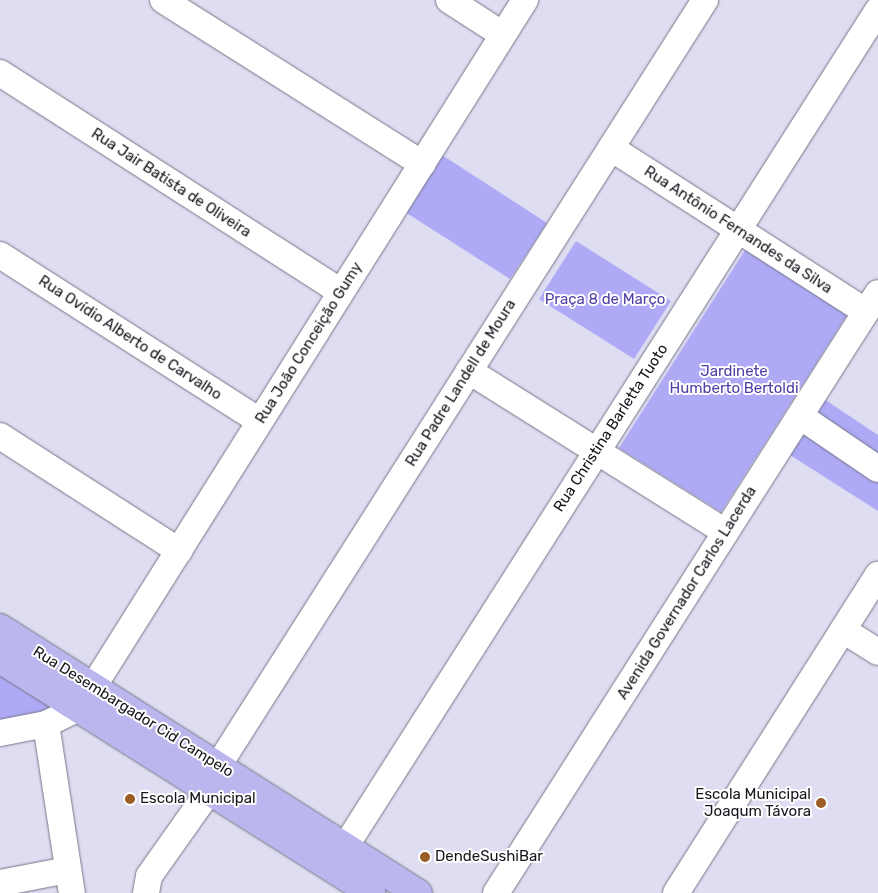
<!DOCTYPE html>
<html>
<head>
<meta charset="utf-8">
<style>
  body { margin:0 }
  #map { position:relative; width:878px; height:893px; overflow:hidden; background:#deddf1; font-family:Rubik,sans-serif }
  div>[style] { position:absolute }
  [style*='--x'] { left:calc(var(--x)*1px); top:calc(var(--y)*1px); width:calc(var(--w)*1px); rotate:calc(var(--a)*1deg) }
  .green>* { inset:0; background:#aeaaf5 }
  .roads { filter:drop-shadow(0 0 1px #777789) drop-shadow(0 0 1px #777789) }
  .minor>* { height:26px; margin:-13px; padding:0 13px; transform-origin:13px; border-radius:13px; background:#fff }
  .major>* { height:28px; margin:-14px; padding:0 14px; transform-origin:14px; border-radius:14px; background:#bbb6ee }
  .dots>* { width:14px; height:14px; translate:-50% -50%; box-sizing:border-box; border:2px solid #fff; border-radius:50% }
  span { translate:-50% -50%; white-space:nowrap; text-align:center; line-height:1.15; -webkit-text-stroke:4px #fff; paint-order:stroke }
  .street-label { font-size:15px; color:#16161d }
  .park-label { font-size:15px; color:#503ea5 }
  .poi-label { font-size:15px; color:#16161d }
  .right { translate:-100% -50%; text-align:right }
  .left { translate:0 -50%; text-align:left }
</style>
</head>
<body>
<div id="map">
  <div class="green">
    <div style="clip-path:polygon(442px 155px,547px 223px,510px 279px,405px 212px)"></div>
    <div style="clip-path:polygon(576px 241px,671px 301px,634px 359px,539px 299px)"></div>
    <div style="clip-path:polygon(747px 247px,849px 312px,721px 512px,619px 448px)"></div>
    <div style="clip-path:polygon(824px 399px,878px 435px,878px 456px,814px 414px)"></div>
    <div style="clip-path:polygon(804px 434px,878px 482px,878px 511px,790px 455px)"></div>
    <div style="clip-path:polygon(0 673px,62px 713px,0 725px)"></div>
  </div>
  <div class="roads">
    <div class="minor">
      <div style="--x:163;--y:0;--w:307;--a:32.3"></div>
      <div style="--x:449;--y:0;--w:64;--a:32.9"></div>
      <div style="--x:0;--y:73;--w:405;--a:32.7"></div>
      <div style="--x:611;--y:148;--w:303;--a:32.7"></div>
      <div style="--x:0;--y:255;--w:308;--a:32.6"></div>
      <div style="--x:469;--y:371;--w:303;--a:32.1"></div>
      <div style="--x:800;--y:416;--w:94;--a:34.2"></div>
      <div style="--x:0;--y:436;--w:213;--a:32.7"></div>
      <div style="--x:843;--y:630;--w:41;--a:32.2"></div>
      <div style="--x:93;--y:687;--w:812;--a:-57.84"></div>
      <div style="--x:46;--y:724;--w:171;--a:81.3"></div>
      <div style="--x:0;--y:733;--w:47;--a:-11.1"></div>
      <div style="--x:46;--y:724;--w:34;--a:-26"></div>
      <div style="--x:218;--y:766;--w:908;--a:-57.55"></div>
      <div style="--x:345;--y:847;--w:992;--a:-57.51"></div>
      <div style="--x:0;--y:883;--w:69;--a:-10.8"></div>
      <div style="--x:146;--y:893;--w:17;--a:-80"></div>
      <div style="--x:149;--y:876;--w:105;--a:-54.7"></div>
      <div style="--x:496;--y:893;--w:711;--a:-57.52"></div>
      <div style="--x:676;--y:893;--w:377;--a:-57.6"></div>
    </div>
    <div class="major">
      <div style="--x:0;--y:628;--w:495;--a:32.4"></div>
      <div style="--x:0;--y:659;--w:439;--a:32.2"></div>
    </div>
  </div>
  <div class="dots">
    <div style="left:130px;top:799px;background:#9c5d25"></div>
    <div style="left:821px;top:803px;background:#9c5d25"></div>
    <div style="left:425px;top:857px;background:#9c5d25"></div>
  </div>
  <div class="street-label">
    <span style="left:171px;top:183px;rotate:33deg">Rua Jair Batista de Oliveira</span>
    <span style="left:738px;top:230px;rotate:33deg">Rua Antônio Fernandes da Silva</span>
    <span style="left:130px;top:338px;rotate:33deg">Rua Ovídio Alberto de Carvalho</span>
    <span style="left:309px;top:343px;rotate:-58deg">Rua João Conceição Gumy</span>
    <span style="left:461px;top:383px;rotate:-58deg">Rua Padre Landell de Moura</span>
    <span style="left:611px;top:428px;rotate:-57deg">Rua Christina Barletta Tuoto</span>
    <span style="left:687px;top:593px;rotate:-58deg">Avenida Governador Carlos Lacerda</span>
    <span style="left:133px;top:712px;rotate:32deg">Rua Desembargador Cid Campelo</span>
  </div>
  <div class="park-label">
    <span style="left:605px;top:300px">Praça 8 de Março</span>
    <span style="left:734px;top:380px">Jardinete<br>Humberto Bertoldi</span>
  </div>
  <div class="poi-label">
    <span class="right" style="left:811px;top:803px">Escola Municipal<br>Joaqum Távora</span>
    <span class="left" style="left:140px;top:799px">Escola Municipal</span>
    <span class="left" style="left:435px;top:857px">DendeSushiBar</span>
  </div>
</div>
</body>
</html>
